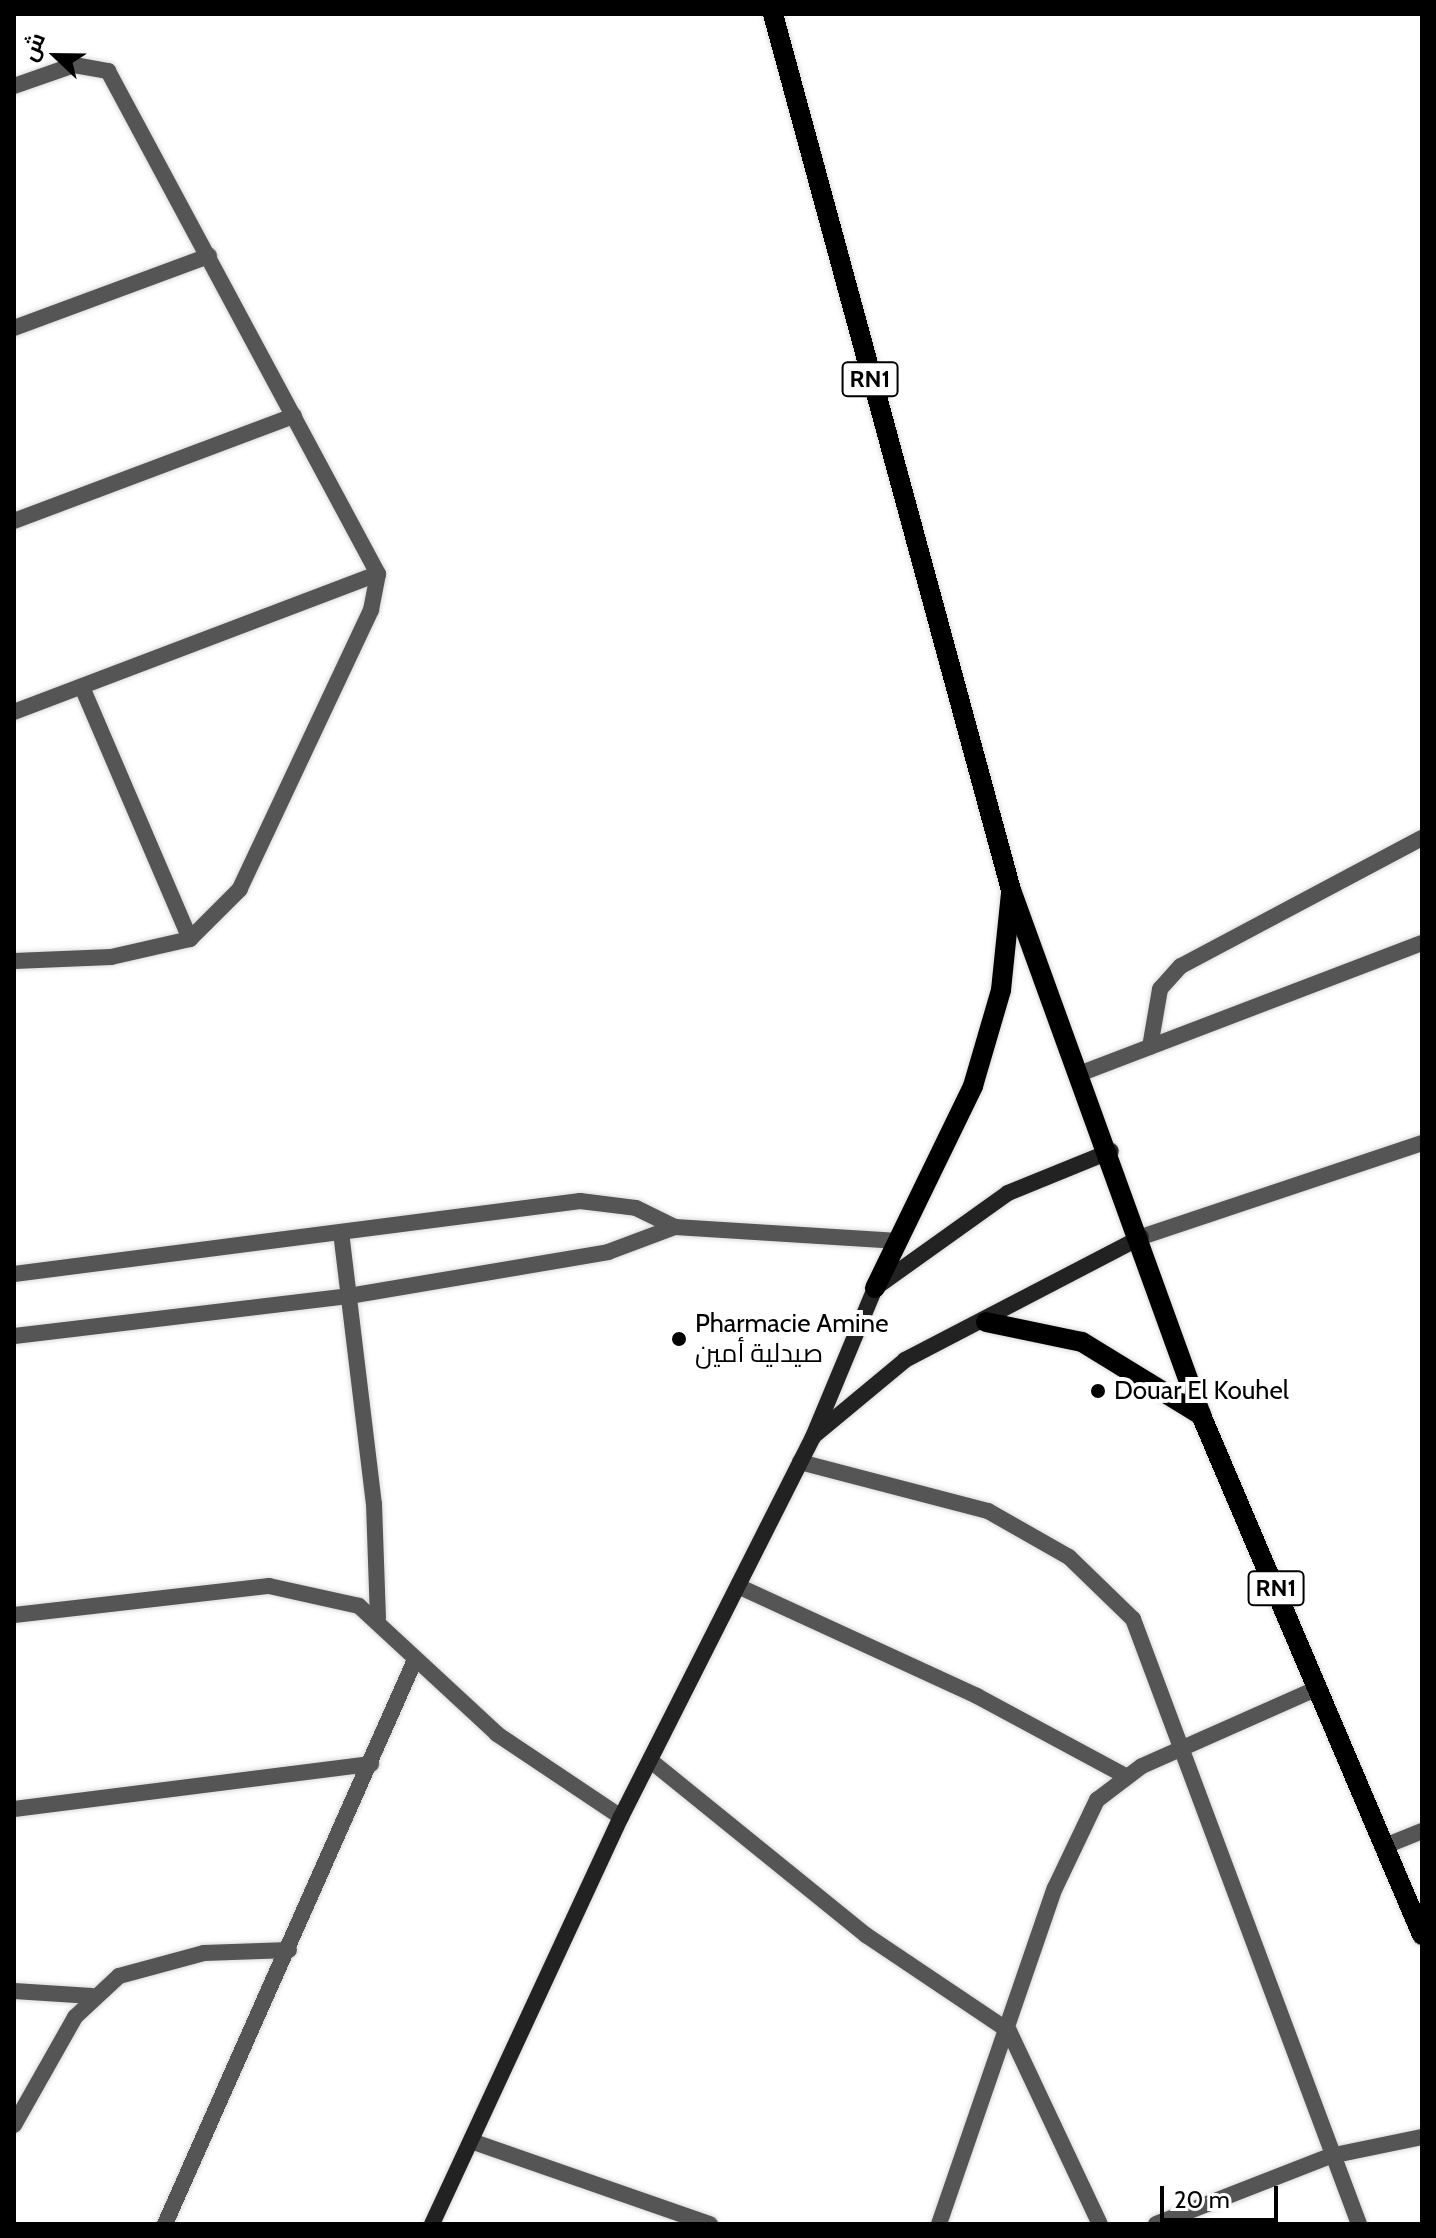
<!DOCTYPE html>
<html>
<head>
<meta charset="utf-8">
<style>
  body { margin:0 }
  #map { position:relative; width:1436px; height:2238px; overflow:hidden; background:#fff; font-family:Cabin,Cairo,sans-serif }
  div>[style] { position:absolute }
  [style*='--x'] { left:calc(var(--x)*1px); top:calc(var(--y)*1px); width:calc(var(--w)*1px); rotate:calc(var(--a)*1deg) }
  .roads { filter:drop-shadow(0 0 2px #dbdbdb) drop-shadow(0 0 2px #dbdbdb) }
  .street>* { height:16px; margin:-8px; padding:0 8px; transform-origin:8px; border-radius:8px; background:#555 }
  .secondary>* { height:16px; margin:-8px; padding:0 8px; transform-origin:8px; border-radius:8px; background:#222 }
  .primary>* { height:20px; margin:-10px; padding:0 10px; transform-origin:10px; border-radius:10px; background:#000 }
  .dots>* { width:22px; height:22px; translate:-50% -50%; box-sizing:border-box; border:4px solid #fff; border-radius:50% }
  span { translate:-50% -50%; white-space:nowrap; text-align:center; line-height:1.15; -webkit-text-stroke:8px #fff; paint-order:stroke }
  .shield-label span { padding:2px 6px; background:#fff; border:2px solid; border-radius:6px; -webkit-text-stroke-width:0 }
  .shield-label { font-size:24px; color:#000; font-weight:700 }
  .poi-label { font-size:26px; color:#000 }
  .left { translate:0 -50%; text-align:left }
  .frame { position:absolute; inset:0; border:16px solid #000; pointer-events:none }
  .north { position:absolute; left:16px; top:16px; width:80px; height:80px; -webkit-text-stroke:6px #fff; paint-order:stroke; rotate:292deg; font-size:22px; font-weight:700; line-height:32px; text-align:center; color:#000 }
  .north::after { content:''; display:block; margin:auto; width:28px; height:36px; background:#000; clip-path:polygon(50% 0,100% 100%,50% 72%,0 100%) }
  .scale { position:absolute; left:1160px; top:2186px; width:118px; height:36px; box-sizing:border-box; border:4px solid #000; border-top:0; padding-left:10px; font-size:24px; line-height:28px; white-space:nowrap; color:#000; -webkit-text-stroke:6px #fff; paint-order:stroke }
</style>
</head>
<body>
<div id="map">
  <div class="roads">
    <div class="street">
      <div style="--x:14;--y:86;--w:64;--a:-19.3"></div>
      <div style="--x:74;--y:65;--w:35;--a:10"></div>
      <div style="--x:108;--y:71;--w:571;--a:61.77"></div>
      <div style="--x:378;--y:574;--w:37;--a:101"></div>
      <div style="--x:371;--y:610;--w:308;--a:115.2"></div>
      <div style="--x:240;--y:889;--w:71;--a:135"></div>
      <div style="--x:190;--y:939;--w:81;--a:167.2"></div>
      <div style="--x:111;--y:957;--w:97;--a:177.6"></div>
      <div style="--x:14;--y:328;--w:208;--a:-20.3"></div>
      <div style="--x:14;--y:521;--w:299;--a:-20.6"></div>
      <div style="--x:82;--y:687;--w:274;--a:66.8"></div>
      <div style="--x:14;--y:712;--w:389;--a:-20.8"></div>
      <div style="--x:1150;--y:1047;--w:59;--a:-80.2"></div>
      <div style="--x:1160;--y:989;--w:31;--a:-48"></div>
      <div style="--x:1181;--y:966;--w:273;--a:-28"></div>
      <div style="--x:1079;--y:1074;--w:367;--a:-20.9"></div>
      <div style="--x:341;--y:1232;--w:274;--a:83.1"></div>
      <div style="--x:374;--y:1504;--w:114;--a:88"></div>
      <div style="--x:1141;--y:1237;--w:296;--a:-18.5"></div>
      <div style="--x:14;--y:1274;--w:571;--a:-7.35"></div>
      <div style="--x:580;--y:1201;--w:56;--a:7.1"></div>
      <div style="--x:636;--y:1208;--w:43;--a:26"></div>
      <div style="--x:675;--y:1227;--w:224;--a:3.6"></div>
      <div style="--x:14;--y:1336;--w:337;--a:-6.8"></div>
      <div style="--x:349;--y:1296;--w:263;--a:-9.6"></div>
      <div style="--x:608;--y:1252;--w:72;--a:-20.5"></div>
      <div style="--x:800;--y:1462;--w:194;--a:14.6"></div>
      <div style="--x:988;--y:1511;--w:93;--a:29.6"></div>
      <div style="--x:1069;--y:1557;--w:89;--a:44.1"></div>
      <div style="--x:1133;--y:1619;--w:646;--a:69.52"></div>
      <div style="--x:738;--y:1586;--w:263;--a:24.7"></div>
      <div style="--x:977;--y:1696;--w:167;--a:28.3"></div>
      <div style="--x:14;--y:1615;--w:257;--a:-6.5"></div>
      <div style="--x:269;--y:1586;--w:92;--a:12.5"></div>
      <div style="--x:359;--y:1606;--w:188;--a:42.8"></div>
      <div style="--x:497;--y:1734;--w:149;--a:33.8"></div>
      <div style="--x:651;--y:1761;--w:277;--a:39"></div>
      <div style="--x:866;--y:1935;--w:172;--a:33.9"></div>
      <div style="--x:1009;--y:2031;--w:213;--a:64.8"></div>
      <div style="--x:14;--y:1809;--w:360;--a:-7.2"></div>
      <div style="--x:1385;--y:1846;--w:40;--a:-22"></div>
      <div style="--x:14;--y:1991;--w:78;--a:3.7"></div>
      <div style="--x:14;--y:2125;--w:124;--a:-60.5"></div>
      <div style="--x:75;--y:2017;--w:60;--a:-43"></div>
      <div style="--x:119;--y:1976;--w:88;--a:-15.1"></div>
      <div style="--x:204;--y:1953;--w:85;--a:-2"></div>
      <div style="--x:471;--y:2141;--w:253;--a:19.2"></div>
      <div style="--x:165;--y:2224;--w:615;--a:-66.1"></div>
      <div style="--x:939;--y:2224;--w:355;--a:-71"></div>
      <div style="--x:1055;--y:1888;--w:98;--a:-64.5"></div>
      <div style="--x:1097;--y:1800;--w:56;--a:-37.1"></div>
      <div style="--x:1142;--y:1766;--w:193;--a:-23.9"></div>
      <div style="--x:1156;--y:2224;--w:187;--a:-21.3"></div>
      <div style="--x:1330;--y:2156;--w:94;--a:-11.7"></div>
    </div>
    <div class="secondary">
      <div style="--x:816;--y:1434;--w:116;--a:-39.7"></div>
      <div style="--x:905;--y:1360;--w:266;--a:-27.5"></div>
      <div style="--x:432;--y:2224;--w:449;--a:-65.1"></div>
      <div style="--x:621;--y:1817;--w:426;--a:-63.2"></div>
      <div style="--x:813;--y:1437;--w:161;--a:-67.4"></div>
      <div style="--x:875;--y:1288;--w:163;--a:-35.5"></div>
      <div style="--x:1008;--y:1193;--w:111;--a:-22.2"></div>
    </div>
    <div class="primary">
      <div style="--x:773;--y:14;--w:908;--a:74.8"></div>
      <div style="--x:1011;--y:890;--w:558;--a:70.1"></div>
      <div style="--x:1201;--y:1415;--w:565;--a:66.97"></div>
      <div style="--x:875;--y:1288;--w:225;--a:-64.1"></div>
      <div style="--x:973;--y:1086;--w:100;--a:-73.7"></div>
      <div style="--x:1001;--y:990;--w:97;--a:-84.1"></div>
      <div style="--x:986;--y:1322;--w:98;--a:11.8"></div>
      <div style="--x:1082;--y:1342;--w:140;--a:31.5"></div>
    </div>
  </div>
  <div class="dots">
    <div style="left:679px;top:1339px;background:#000"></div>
    <div style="left:1098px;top:1391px;background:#000"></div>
  </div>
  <div class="shield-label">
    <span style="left:870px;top:379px">RN1</span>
    <span style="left:1276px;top:1588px">RN1</span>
  </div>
  <div class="poi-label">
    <span class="left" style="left:695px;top:1339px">Pharmacie Amine<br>صيدلية أمين</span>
    <span class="left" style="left:1114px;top:1391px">Douar El Kouhel</span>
  </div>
  <div class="frame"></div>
  <div class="north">ش</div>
  <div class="scale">20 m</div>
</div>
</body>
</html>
